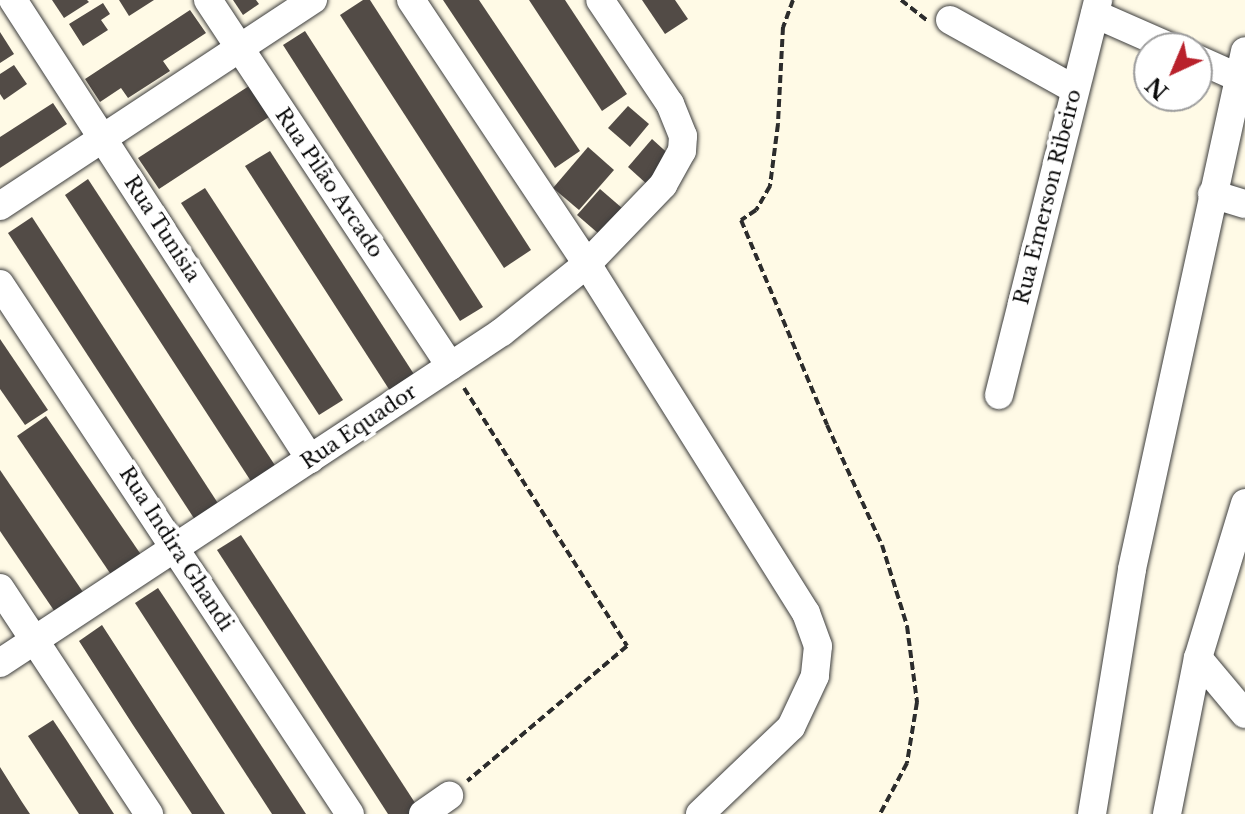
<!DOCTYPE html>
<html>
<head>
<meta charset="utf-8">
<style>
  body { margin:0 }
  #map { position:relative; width:1245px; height:814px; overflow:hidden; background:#fffae6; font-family:"Libre Baskerville",serif }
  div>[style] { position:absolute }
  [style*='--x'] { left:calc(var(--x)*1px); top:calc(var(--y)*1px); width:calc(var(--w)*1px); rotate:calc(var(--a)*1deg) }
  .building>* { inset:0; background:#524b46 }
  .path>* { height:4px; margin-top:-2px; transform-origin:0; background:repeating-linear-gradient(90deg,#2c2c2c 0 8px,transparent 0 12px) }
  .roads { filter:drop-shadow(0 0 2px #3d3d3d) drop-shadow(0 0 2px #3d3d3d) }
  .minor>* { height:28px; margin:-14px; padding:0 14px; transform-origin:14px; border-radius:14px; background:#fff }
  span { translate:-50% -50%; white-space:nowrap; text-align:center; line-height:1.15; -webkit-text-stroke:8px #fff; paint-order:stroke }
  .street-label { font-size:20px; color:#0a0a0a }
  .north { position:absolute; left:1133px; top:32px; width:80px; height:80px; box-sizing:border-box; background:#fff; border:2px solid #9d9d9d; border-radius:50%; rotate:224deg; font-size:22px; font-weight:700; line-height:32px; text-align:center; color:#0a0a0a }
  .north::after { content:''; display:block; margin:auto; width:28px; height:36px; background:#b9222c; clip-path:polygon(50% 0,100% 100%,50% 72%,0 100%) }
</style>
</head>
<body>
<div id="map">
  <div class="building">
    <div style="clip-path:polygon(52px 0,87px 0,89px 2px,64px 18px)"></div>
    <div style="clip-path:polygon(119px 0,154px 0,129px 16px)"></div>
    <div style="clip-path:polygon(233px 0,256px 0,259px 4px,243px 15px)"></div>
    <div style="clip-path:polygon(363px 0,370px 0,531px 250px,504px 268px,340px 15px)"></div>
    <div style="clip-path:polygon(443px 0,479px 0,580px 151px,555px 168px)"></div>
    <div style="clip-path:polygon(529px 0,565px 0,627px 94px,602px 111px)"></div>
    <div style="clip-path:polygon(642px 0,675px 0,688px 19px,665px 34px)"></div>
    <div style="clip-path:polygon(103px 3px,110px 14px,101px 20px,108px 30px,83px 46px,69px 24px)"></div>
    <div style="clip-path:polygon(190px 10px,206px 33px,163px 61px,170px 71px,128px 98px,121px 88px,100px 102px,85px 79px)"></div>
    <div style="clip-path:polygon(305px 31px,483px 307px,460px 321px,283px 45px)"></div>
    <div style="clip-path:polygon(0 32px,14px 54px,0 63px)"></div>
    <div style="clip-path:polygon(14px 65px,27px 84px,4px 100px,0 94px,0 74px)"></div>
    <div style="clip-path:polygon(249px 86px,269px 117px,159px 189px,138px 158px)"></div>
    <div style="clip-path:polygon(53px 103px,67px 124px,0 168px,0 137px)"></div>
    <div style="clip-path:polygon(628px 106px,649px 124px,630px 147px,608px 128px)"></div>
    <div style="clip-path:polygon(652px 139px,673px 158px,649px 186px,628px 167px)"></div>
    <div style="clip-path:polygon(588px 147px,614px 170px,579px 210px,553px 188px)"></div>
    <div style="clip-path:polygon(270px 151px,419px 382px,394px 397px,245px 166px)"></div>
    <div style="clip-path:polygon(88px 179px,280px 473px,256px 489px,65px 195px)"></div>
    <div style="clip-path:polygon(205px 188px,343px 400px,319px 415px,181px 203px)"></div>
    <div style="clip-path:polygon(600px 189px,622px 208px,599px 234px,577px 215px)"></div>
    <div style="clip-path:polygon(32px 217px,223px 511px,199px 526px,8px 233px)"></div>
    <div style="clip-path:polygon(0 339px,48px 410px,25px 425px,0 389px)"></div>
    <div style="clip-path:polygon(46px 416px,144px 559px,114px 579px,17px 436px)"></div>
    <div style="clip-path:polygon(0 470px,83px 592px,55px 612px,0 531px)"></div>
    <div style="clip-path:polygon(241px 535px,419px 809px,412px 814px,388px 814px,217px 550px)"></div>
    <div style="clip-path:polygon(158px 588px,172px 609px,306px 814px,272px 814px,231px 751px,135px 603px)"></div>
    <div style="clip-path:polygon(102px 625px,157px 710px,225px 814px,192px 814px,133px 725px,79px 641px)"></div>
    <div style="clip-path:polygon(53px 720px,67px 741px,114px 814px,79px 814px,28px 736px)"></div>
    <div style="clip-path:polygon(0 767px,22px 802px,30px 814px,0 814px)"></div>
  </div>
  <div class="path">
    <div style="--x:793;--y:0;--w:29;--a:110"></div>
    <div style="--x:783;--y:27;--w:97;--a:93"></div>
    <div style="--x:778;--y:124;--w:63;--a:97.4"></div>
    <div style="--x:770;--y:186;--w:28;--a:120"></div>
    <div style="--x:756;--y:210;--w:18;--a:146"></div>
    <div style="--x:741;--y:220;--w:222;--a:67.2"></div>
    <div style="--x:827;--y:425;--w:132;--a:65.4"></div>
    <div style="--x:882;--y:545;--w:85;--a:72.8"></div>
    <div style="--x:907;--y:626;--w:77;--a:82.5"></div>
    <div style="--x:917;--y:702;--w:62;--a:99.3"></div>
    <div style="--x:907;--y:763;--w:58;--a:117.9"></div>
    <div style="--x:901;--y:0;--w:33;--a:38"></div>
    <div style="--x:464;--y:388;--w:305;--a:57.7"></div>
    <div style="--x:627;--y:646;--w:209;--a:139.8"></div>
  </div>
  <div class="roads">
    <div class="minor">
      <div style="--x:13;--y:0;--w:547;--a:57.09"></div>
      <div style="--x:208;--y:0;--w:439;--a:56.5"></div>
      <div style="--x:411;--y:0;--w:317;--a:56.3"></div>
      <div style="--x:587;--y:264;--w:412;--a:57.9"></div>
      <div style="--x:806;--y:613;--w:35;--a:70"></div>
      <div style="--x:818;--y:646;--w:30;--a:96"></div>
      <div style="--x:815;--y:676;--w:56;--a:115.2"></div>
      <div style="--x:791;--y:727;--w:126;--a:136.3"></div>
      <div style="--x:1095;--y:14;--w:84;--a:23.8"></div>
      <div style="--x:950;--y:20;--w:142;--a:29.1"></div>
      <div style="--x:1197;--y:59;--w:44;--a:24.2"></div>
      <div style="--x:1212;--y:194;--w:34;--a:17"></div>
      <div style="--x:0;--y:206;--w:375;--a:-33.4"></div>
      <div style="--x:0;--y:284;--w:635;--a:56.56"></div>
      <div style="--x:999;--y:395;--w:407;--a:-75.9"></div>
      <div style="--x:0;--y:588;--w:271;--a:56.6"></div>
      <div style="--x:1198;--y:658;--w:73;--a:50"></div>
      <div style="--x:0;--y:663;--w:601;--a:-33.4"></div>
      <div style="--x:502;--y:332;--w:109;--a:-38.7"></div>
      <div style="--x:587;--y:264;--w:110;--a:-46.1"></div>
      <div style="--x:663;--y:185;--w:39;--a:-61"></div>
      <div style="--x:682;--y:151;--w:15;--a:-86"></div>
      <div style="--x:683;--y:136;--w:35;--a:-112"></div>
      <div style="--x:670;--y:104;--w:125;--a:-123.9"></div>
      <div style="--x:423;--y:814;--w:32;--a:-35"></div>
      <div style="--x:1092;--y:814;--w:248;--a:-80.7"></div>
      <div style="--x:1132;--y:569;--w:530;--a:-77.69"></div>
      <div style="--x:1167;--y:814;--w:159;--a:-78.8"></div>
      <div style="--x:1198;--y:658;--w:162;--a:-73.1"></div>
    </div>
  </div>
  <div class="street-label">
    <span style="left:329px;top:183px;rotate:56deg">Rua Pilão Arcado</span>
    <span style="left:1048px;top:197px;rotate:-76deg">Rua Emerson Ribeiro</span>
    <span style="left:162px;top:229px;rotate:57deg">Rua Tunisia</span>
    <span style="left:359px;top:427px;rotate:-34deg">Rua Equador</span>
    <span style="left:176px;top:549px;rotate:57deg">Rua Indira Ghandi</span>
  </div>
  <div class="north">N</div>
</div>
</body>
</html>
